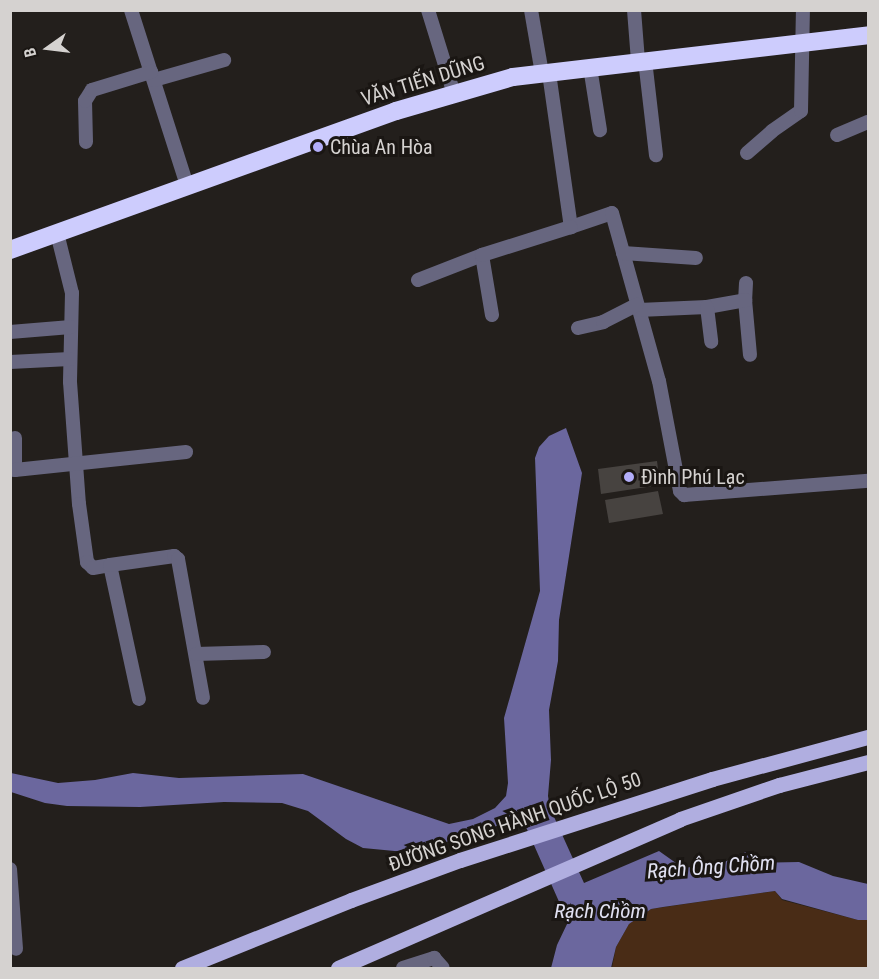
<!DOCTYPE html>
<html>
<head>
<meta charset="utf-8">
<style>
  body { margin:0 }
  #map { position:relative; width:879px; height:979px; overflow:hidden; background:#231f1c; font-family:"Roboto Condensed",sans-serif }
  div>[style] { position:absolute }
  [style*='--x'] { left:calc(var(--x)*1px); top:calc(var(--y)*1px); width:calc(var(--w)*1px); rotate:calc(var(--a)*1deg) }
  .green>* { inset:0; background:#492c16 }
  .water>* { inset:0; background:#6b679e }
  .building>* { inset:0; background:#474340 }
  .minor>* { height:14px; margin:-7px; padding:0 7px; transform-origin:7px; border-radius:7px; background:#67667f }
  .major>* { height:15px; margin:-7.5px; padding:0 7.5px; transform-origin:7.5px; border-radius:7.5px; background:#b0aee0 }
  .highway>* { height:18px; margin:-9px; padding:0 9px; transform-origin:9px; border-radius:9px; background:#cdccfd }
  .dots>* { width:16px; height:16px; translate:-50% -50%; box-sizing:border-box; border:3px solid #1a1613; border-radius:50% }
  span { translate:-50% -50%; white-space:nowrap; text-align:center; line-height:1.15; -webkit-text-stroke:6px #1a1613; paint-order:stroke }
  .street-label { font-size:20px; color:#d5d2d0 }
  .poi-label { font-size:20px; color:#d5d2d0 }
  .left { translate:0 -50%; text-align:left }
  .water-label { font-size:21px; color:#e1e1f2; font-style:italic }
  .frame { position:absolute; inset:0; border:12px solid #d5d2d0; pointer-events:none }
  .north { position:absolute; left:18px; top:18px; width:60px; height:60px; -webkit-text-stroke:4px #1a1613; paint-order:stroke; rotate:256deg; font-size:16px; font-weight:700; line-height:24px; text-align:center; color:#d5d2d0 }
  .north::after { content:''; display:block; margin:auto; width:21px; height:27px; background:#d5d2d0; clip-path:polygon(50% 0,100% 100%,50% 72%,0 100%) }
</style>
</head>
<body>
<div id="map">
  <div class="green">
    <div style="clip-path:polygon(775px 891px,782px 900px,858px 920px,868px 920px,868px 968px,612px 968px,616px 947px,629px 924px,651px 909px)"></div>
  </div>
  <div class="water">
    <div style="clip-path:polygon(566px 428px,582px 473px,559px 620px,558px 661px,549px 710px,551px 760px,548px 796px,550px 808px,584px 883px,659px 851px,683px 868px,720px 864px,746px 852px,756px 863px,799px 862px,833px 876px,868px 884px,868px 920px,858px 920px,782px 899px,775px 891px,663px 907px,651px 909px,629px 924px,616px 947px,611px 968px,551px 968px,557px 945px,568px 922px,522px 818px,418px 851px,405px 852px,363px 848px,346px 839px,308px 811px,282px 803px,224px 802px,140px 807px,67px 806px,45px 803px,11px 792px,11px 773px,58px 783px,95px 780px,133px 773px,179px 778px,303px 774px,449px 824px,473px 819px,495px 808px,506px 796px,508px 783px,504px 718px,540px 591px,535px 458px,539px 447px,549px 436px)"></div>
  </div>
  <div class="building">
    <div style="clip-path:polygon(657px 461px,660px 485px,601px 494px,598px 469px)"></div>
    <div style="clip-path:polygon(658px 491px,663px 514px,609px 523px,605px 500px)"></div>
  </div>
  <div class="minor">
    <div style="--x:131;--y:10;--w:185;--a:72.3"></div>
    <div style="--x:428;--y:10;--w:88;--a:72.8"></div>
    <div style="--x:531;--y:10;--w:65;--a:80.2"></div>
    <div style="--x:634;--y:10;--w:51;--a:85.5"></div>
    <div style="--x:645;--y:60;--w:96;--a:83.4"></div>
    <div style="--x:590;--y:67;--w:64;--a:81"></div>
    <div style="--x:549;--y:73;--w:156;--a:81.9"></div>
    <div style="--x:571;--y:227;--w:43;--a:-18.9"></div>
    <div style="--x:612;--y:213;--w:174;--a:74.4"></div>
    <div style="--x:659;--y:381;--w:112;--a:79.2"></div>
    <div style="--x:680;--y:491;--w:6;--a:45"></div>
    <div style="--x:684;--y:495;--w:185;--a:-4.4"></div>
    <div style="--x:154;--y:80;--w:73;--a:-15.9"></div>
    <div style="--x:837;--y:135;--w:34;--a:-23"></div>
    <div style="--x:86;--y:142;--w:41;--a:-91.4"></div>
    <div style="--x:85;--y:101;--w:13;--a:-58"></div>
    <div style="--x:92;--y:90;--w:62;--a:-17"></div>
    <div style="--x:747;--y:153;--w:33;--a:-41"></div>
    <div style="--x:772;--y:131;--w:35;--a:-35"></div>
    <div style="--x:801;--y:111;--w:101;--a:-88.9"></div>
    <div style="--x:57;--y:233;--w:62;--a:76"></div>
    <div style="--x:72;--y:293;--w:89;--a:91.3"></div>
    <div style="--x:70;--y:382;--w:122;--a:85.8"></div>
    <div style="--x:79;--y:504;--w:59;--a:82.1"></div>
    <div style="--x:87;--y:562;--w:8;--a:45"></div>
    <div style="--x:93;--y:568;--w:17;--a:-10"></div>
    <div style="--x:110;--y:565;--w:137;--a:77.8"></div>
    <div style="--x:623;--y:253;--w:73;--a:3.9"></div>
    <div style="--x:418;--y:280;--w:69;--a:-21.3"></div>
    <div style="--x:746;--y:283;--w:17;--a:93"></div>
    <div style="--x:745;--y:300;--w:55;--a:84.8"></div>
    <div style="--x:707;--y:307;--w:39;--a:-10"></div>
    <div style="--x:639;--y:310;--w:68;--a:-2.5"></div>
    <div style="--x:707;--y:307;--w:35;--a:83"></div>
    <div style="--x:492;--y:315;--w:61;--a:-99.5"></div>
    <div style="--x:482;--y:255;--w:93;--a:-17.5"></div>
    <div style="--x:578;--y:328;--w:26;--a:-13"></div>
    <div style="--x:603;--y:322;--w:38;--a:-27"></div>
    <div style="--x:10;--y:332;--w:61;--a:-4.7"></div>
    <div style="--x:10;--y:362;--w:60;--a:-2.9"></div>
    <div style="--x:15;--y:438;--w:32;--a:90"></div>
    <div style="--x:15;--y:470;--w:172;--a:-6"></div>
    <div style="--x:110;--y:565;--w:65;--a:-8"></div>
    <div style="--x:174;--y:556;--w:5;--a:37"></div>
    <div style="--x:178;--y:559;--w:141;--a:79.8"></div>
    <div style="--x:196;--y:654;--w:68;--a:-1.7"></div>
    <div style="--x:10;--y:869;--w:80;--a:85.7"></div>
    <div style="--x:403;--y:968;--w:33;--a:-18"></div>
    <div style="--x:434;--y:958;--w:13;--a:48"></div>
  </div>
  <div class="major">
    <div style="--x:182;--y:968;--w:182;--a:-21.9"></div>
    <div style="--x:351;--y:900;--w:116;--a:-20.2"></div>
    <div style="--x:460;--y:860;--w:265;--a:-17.8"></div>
    <div style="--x:712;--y:779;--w:162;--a:-15.1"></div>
    <div style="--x:338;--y:968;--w:373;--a:-23.5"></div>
    <div style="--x:680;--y:819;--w:105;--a:-19"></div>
    <div style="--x:779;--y:785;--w:92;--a:-14.5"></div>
  </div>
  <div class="highway">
    <div style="--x:10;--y:250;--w:410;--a:-19.8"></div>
    <div style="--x:396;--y:111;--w:122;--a:-16.2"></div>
    <div style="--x:513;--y:77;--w:357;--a:-6.7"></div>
  </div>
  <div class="dots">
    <div style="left:318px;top:147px;background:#b2adf9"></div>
    <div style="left:629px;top:477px;background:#b2adf9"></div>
  </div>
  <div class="street-label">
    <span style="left:423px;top:81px;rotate:-17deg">VĂN TIẾN DŨNG</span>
    <span style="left:515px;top:822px;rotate:-19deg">ĐƯỜNG SONG HÀNH QUỐC LỘ 50</span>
  </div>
  <div class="poi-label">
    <span class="left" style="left:330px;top:147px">Chùa An Hòa</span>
    <span class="left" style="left:641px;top:477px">Đình Phú Lạc</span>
  </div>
  <div class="water-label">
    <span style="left:711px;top:867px;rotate:-4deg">Rạch Ông Chồm</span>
    <span style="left:600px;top:911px">Rạch Chồm</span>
  </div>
  <div class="frame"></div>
  <div class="north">B</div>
</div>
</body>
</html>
